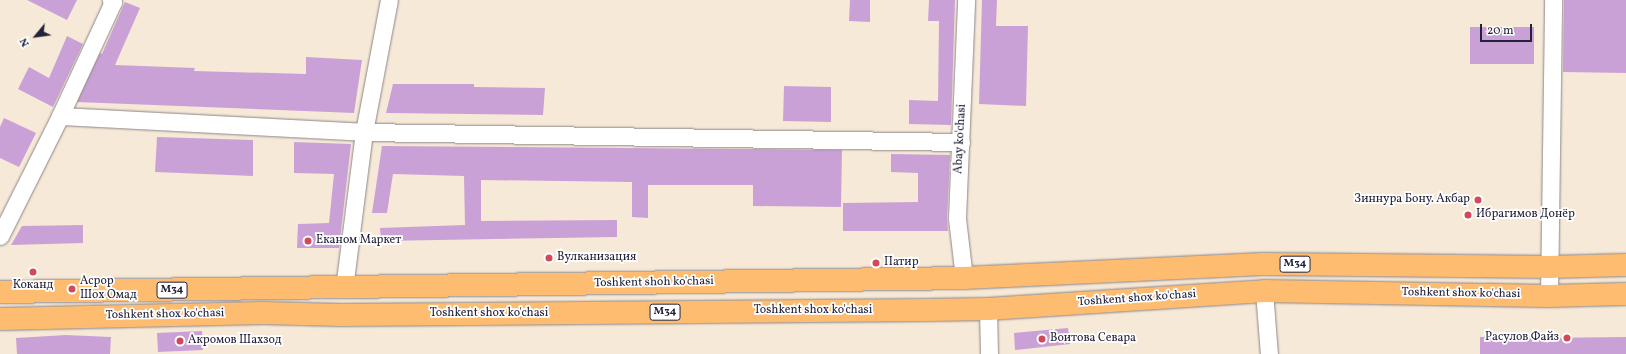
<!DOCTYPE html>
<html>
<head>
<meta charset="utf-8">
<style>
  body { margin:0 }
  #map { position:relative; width:1626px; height:354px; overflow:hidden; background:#f7e9d7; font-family:Vollkorn,serif }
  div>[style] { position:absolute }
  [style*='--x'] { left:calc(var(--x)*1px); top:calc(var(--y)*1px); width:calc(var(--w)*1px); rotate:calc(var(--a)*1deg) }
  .building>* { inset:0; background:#caa1d6 }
  .roads { filter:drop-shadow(0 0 1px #8c8689) drop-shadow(0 0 1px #8c8689) }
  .minor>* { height:17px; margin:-8.5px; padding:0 8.5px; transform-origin:8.5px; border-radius:8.5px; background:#fff }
  .primary>* { height:22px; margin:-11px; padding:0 11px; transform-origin:11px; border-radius:11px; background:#febc70 }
  .dots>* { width:11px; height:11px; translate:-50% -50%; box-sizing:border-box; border:2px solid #fff; border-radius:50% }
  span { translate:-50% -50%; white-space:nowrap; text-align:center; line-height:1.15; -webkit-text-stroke:3.5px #fff; paint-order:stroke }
  .shield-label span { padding:1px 3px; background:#fff; border:1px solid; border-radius:3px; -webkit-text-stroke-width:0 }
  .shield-label { font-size:11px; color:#22223b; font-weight:700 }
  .street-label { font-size:12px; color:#22223b }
  .poi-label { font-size:12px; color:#22223b }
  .right { translate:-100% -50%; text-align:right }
  .left { translate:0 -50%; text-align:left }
  .north { position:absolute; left:16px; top:16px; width:40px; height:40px; -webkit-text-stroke:3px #fff; paint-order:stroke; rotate:241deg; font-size:11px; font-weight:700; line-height:16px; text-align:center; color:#22223b }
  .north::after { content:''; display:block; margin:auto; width:14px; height:18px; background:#22223b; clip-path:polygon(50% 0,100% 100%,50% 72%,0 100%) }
  .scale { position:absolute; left:1480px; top:24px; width:52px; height:18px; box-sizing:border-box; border:2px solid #22223b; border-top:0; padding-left:5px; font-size:12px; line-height:14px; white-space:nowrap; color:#22223b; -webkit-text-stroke:3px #fff; paint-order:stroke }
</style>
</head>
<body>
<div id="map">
  <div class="building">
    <div style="clip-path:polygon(27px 0,77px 0,67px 20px)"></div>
    <div style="clip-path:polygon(850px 0,870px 0,870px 22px,849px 21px)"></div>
    <div style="clip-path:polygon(929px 0,955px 0,951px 125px,909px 124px,909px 100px,938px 101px,939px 21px,928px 21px)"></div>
    <div style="clip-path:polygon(982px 0,997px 0,996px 26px,1028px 26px,1026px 106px,979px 104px)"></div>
    <div style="clip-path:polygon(1564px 0,1626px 0,1626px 73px,1563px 72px)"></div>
    <div style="clip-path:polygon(125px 2px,140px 8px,115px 65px,195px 68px,194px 71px,306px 74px,306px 57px,362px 60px,354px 113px,77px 102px,100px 53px,102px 54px)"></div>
    <div style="clip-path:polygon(1470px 27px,1534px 27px,1534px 64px,1470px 64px)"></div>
    <div style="clip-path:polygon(67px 36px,83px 44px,53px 107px,18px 89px,29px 67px,49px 78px)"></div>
    <div style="clip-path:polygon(393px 84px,474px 84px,474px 87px,545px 88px,543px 115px,386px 113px)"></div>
    <div style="clip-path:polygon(784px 86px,831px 87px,831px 122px,783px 121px)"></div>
    <div style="clip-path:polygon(4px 118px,36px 133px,19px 167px,0 158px,0 127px)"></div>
    <div style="clip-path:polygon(157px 137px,253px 140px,253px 176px,155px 172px)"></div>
    <div style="clip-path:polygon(294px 142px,351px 144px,339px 248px,297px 248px,298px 224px,329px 223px,334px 174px,294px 173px)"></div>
    <div style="clip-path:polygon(382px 146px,842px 150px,841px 207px,753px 206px,753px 185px,648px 185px,648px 218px,632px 217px,632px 182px,481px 180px,481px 221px,617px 220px,617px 237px,381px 241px,380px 228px,465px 225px,464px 176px,393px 174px,387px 213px,372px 213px)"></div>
    <div style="clip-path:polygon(891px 154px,950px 155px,947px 218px,948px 231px,843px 231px,843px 203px,918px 202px,918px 173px,891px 172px)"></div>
    <div style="clip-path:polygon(83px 225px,83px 243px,11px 245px,22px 226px)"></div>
    <div style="clip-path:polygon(1068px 328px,1070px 344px,1015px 350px,1014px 333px)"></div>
    <div style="clip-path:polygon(202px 331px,203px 350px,158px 352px,157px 333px)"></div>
    <div style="clip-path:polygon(66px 335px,111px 337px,110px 354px,17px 354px,16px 338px)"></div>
    <div style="clip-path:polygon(1537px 336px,1537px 338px,1626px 337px,1626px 354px,1480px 354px,1480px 337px)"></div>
  </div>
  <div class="roads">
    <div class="minor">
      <div style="--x:60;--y:116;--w:304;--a:3"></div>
      <div style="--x:364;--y:132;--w:597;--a:0.96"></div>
      <div style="--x:0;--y:236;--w:134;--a:-63.4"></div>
      <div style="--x:60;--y:116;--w:126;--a:-65.1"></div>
      <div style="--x:113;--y:2;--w:3;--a:-135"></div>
      <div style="--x:964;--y:278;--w:60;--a:-96.7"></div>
      <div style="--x:957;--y:218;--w:218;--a:-87.6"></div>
      <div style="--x:344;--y:288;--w:157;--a:-82.7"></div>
      <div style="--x:364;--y:132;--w:134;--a:-79.3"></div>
      <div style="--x:1264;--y:291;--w:63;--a:85.5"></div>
      <div style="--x:1549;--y:296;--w:296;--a:-89.2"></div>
      <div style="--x:988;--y:309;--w:45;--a:88.7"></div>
    </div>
    <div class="primary">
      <div style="--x:0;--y:292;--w:964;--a:-0.83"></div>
      <div style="--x:964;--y:278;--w:299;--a:-2.7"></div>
      <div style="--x:1263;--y:264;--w:286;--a:0.6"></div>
      <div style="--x:1549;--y:267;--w:77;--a:-1.5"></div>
      <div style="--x:0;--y:319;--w:263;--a:-1.3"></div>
      <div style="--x:263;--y:313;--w:78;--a:1.5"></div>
      <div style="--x:341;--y:315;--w:586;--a:-0.49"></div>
      <div style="--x:927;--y:310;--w:61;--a:-0.9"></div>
      <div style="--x:988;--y:309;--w:277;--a:-3.7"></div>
      <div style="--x:1264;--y:291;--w:285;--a:1"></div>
      <div style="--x:1549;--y:296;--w:77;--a:-1.5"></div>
    </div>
  </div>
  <div class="dots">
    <div style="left:1478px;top:200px;background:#d1495b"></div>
    <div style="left:1468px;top:215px;background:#d1495b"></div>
    <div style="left:308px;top:241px;background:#d1495b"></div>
    <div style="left:549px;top:258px;background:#d1495b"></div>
    <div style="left:876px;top:263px;background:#d1495b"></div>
    <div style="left:33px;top:272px;background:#d1495b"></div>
    <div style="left:72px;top:289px;background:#d1495b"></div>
    <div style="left:1567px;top:338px;background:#d1495b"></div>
    <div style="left:1042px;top:339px;background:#d1495b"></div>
    <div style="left:180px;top:341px;background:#d1495b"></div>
  </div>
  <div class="shield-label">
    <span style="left:1295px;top:264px">M34</span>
    <span style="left:172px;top:290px">M34</span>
    <span style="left:665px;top:312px">M34</span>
  </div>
  <div class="street-label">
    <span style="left:961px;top:139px;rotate:-87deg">Abay ko'chasi</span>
    <span style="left:654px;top:283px;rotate:-1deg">Toshkent shoh ko'chasi</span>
    <span style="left:1461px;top:294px;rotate:1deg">Toshkent shox ko'chasi</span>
    <span style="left:1137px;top:299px;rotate:-4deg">Toshkent shox ko'chasi</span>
    <span style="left:813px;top:311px">Toshkent shox ko'chasi</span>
    <span style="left:489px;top:314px">Toshkent shox ko'chasi</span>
    <span style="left:165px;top:315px;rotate:-1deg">Toshkent shox ko'chasi</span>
  </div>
  <div class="poi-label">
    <span class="right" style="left:1470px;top:200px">Зиннура Бону. Акбар</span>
    <span class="left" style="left:1476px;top:215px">Ибрагимов Донёр</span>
    <span class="left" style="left:316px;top:241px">Еканом Маркет</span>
    <span class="left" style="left:557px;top:258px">Вулканизация</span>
    <span class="left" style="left:884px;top:263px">Патир</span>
    <span class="left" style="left:80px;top:289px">Асрор<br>Шох Омад</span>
    <span style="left:33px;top:286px">Коканд</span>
    <span class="right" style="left:1559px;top:338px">Расулов Файз</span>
    <span class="left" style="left:1050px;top:339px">Воитова Севара</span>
    <span class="left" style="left:188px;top:341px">Акромов Шахзод</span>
  </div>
  <div class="north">N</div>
  <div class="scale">20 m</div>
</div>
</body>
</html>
